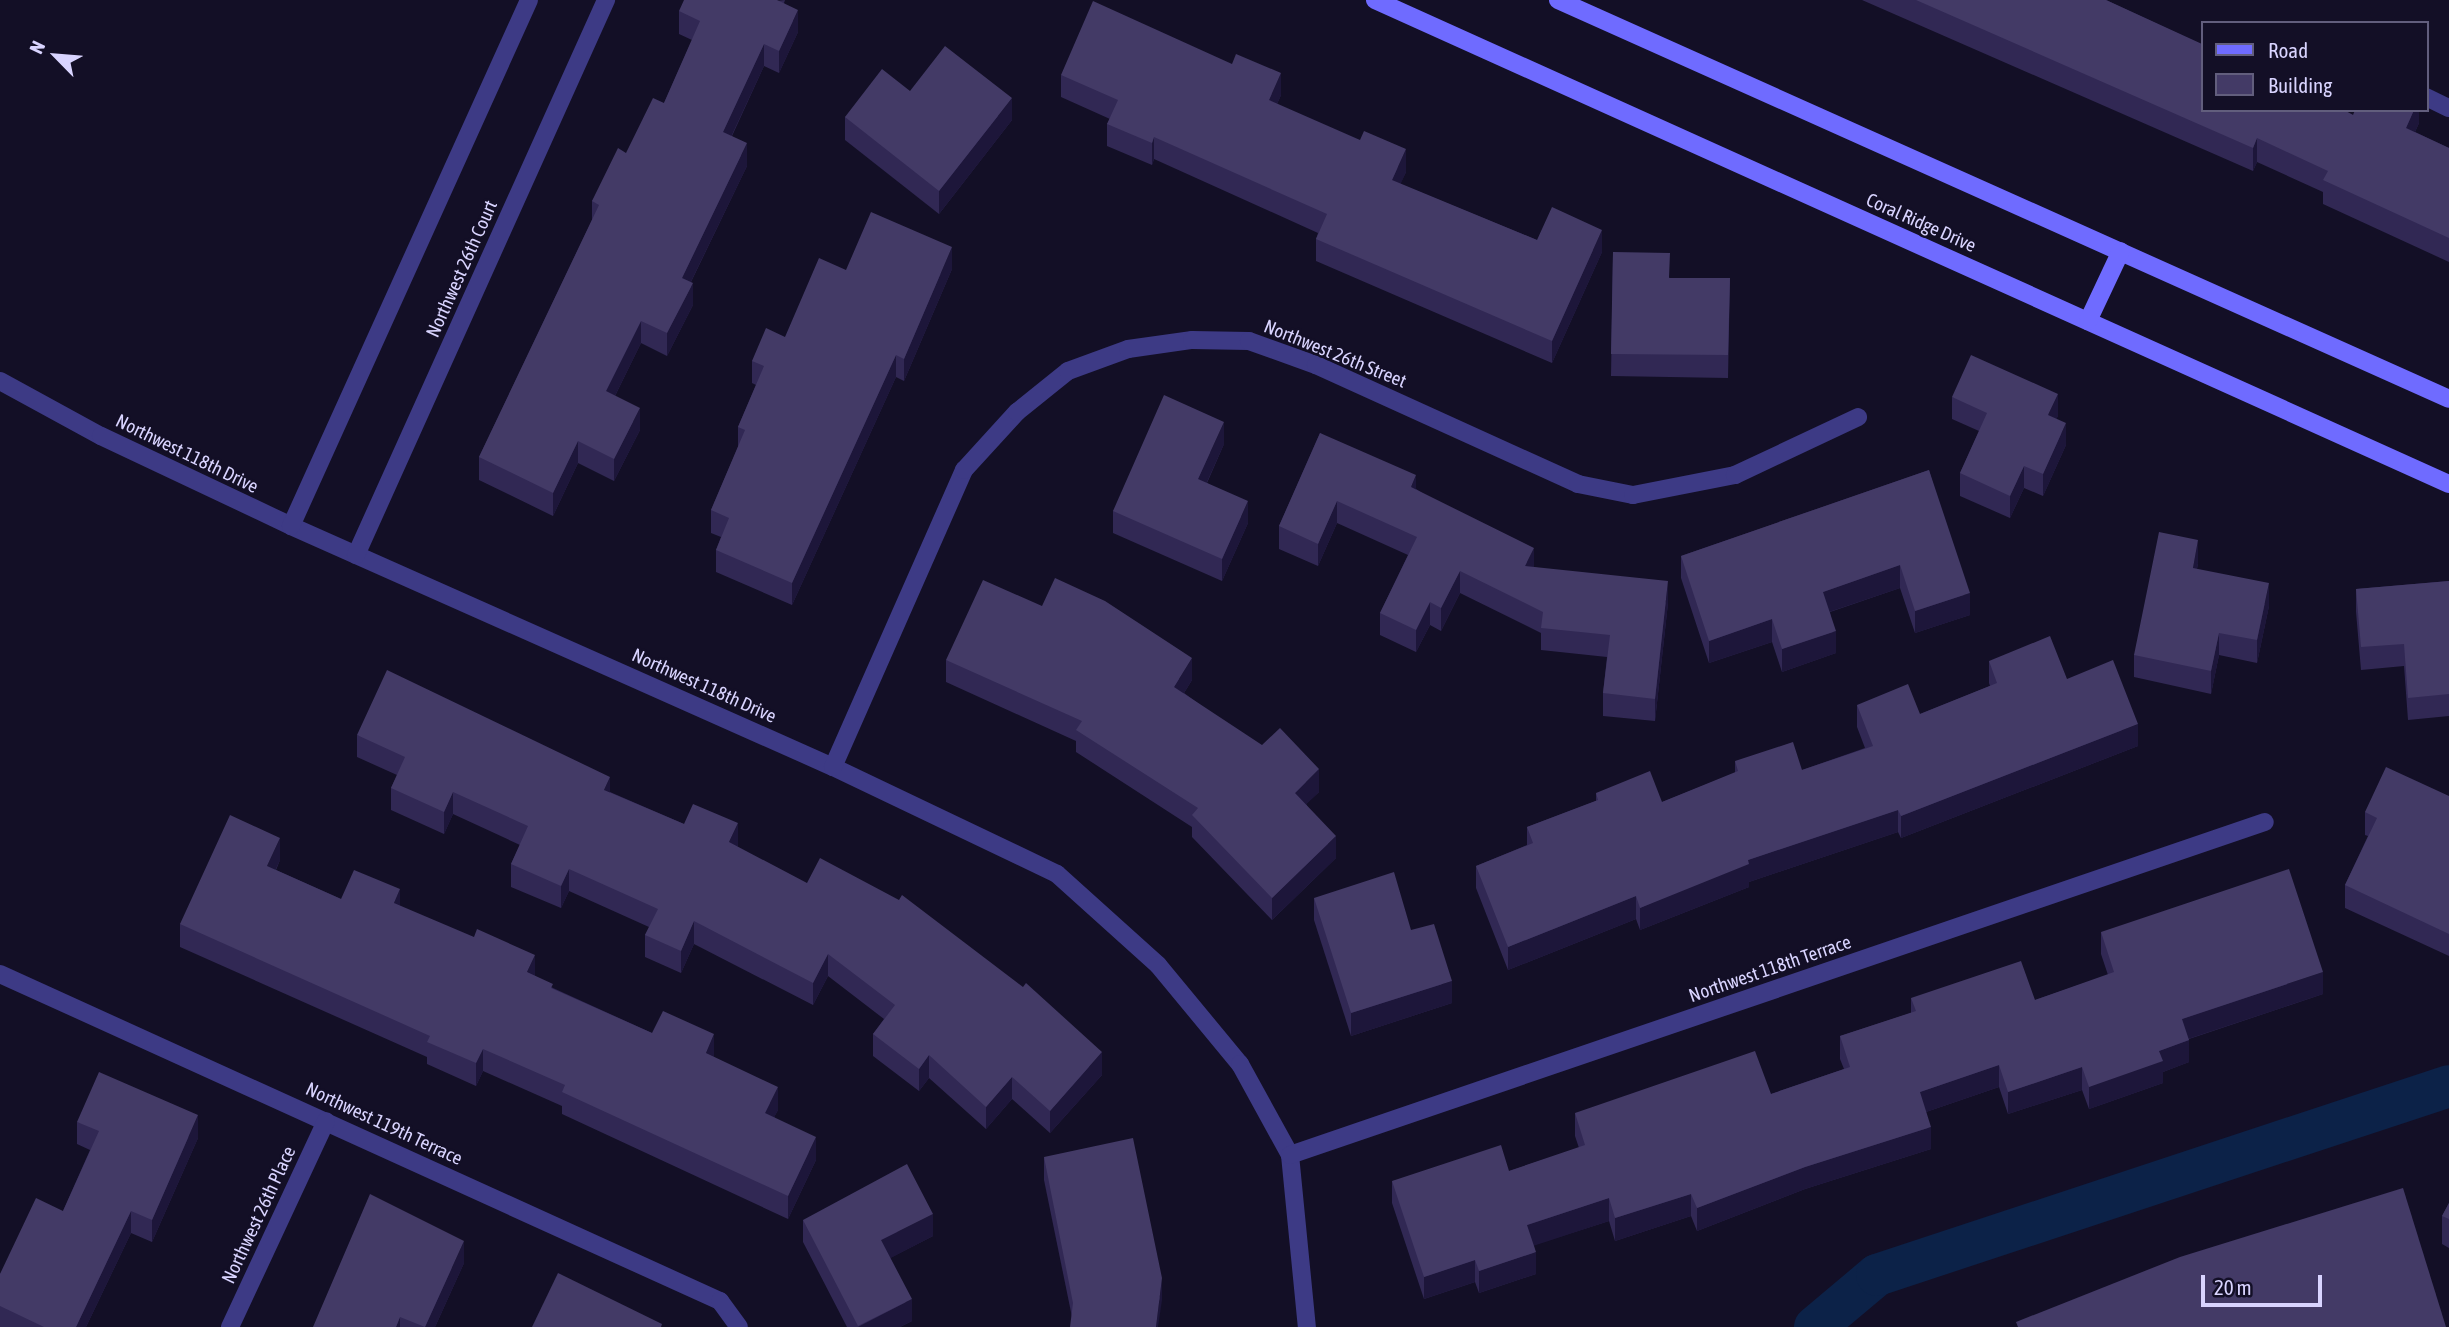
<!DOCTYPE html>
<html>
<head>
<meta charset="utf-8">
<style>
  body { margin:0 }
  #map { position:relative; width:2449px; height:1327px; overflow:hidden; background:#130f26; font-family:"Asap Condensed",sans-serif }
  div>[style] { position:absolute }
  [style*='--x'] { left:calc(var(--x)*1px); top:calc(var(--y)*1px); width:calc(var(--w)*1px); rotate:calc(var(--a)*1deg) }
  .canal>* { height:42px; margin:-21px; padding:0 21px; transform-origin:21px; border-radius:21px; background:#0c2248 }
  .lane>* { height:18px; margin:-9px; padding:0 9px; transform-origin:9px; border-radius:9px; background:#3d3a85 }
  .street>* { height:18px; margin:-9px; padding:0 9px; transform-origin:9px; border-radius:9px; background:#3d3a85 }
  .secondary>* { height:18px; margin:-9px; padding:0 9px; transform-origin:9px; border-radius:9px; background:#6f6bff }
  .wall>* { inset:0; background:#312854 }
  .shaded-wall>* { inset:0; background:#1d163a }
  .building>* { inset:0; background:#433a66 }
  span { translate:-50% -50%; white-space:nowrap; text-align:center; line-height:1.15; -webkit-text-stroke:5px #130f26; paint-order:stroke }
  .street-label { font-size:19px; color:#d9d4ff }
  .legend { position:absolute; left:2201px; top:21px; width:228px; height:91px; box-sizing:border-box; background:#130f26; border:2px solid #625e7d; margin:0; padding:9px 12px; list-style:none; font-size:21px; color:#d9d4ff }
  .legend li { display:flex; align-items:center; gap:14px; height:35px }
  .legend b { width:35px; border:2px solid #625e7d }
  .north { position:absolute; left:21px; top:21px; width:70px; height:70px; -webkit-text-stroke:5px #130f26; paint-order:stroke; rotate:295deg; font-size:19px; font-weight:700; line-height:28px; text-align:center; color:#d9d4ff }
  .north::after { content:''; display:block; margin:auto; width:24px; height:32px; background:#d9d4ff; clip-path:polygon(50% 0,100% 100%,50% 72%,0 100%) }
  .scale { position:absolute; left:2201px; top:1275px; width:121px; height:32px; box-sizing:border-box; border:4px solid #d9d4ff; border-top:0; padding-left:9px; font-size:21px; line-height:24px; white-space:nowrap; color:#d9d4ff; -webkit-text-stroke:5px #130f26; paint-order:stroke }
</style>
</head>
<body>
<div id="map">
  <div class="canal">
    <div style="--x:1815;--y:1327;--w:81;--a:-40"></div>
    <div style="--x:1877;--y:1275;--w:602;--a:-18.28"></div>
  </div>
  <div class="lane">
    <div style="--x:2426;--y:97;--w:25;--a:26"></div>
  </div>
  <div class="street">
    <div style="--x:0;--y:381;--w:115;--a:28.6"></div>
    <div style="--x:101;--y:436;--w:210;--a:25.3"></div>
    <div style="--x:291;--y:526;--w:593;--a:23.97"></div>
    <div style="--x:833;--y:767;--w:248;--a:25.5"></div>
    <div style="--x:1057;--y:874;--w:136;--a:42"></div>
    <div style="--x:1158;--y:965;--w:129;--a:50.4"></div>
    <div style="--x:1240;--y:1064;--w:104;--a:61.2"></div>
    <div style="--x:1290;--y:1155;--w:173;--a:84.4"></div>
    <div style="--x:291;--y:526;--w:577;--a:-65.65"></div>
    <div style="--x:356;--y:555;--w:609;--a:-65.75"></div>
    <div style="--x:833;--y:767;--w:325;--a:-66.2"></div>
    <div style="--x:964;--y:470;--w:79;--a:-47.6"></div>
    <div style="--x:1017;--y:412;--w:65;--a:-38.8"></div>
    <div style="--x:1068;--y:371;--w:64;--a:-20.1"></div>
    <div style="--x:1128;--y:349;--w:65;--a:-8"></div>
    <div style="--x:1192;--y:340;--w:57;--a:1"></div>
    <div style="--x:1249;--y:341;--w:71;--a:19.7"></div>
    <div style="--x:1316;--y:365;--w:288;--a:24.4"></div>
    <div style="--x:1578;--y:484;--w:56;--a:11.3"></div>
    <div style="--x:1633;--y:495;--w:104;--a:-11.1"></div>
    <div style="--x:1735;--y:475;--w:136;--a:-25.2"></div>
    <div style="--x:0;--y:974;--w:791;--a:24.43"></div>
    <div style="--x:720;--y:1301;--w:32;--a:54"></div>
    <div style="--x:1290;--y:1155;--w:1030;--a:-18.86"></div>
    <div style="--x:230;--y:1327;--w:227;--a:-65"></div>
  </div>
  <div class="secondary">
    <div style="--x:1375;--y:0;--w:1178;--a:24.26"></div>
    <div style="--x:1558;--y:0;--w:976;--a:24.12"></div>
    <div style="--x:2088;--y:321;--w:77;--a:-64.8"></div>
  </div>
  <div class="wall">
    <div style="clip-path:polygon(785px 0,784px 3px,798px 32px,779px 73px,764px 66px,732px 136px,747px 166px,691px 282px,693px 305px,667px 356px,641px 343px,615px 396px,640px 430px,614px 481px,578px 463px,553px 516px,479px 480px,479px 457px,592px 220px,592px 201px,664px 103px,692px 40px,679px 34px,679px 11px)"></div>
    <div style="clip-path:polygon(1862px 0,2106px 0,2353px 115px,2419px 110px,2419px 123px,2415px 132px,2449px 148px,2449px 262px,2323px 204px,2323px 192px,2257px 162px,2253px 171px)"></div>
    <div style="clip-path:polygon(1061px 75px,1281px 95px,1277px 104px,1406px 172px,1400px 184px,1537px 240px,1602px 252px,1552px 363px,1316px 261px,1316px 239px,1318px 233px,1154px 159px,1152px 165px,1107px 146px,1107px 124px,1110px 119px,1061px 97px)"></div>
    <div style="clip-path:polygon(910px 91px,1012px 120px,939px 214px,845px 140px,845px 117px)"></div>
    <div style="clip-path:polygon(1613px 252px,1670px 278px,1730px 278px,1728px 378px,1611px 376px)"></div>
    <div style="clip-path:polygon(952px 269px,904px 381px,896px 377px,792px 605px,716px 572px,716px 550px,721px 537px,711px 533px,711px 510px,738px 447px,738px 427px,756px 385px,752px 383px,752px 361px,785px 337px)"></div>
    <div style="clip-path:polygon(1952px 397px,2058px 416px,2056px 419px,2066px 445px,2043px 496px,2024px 488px,2010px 518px,1960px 496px,1960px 473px,1979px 431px,1952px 419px)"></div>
    <div style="clip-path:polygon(1320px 433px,1416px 489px,1534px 567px,1668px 603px,1655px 721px,1603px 716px,1603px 693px,1607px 657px,1541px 650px,1541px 633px,1460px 593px,1441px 631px,1430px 625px,1416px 652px,1380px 635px,1380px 613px,1408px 555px,1337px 523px,1318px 566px,1279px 549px,1279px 526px)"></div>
    <div style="clip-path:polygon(1224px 444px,1207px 483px,1248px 523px,1222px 581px,1113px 533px,1113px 511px)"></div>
    <div style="clip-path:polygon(1929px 470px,1970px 615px,1915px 633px,1900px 588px,1830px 612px,1836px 653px,1782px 672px,1772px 642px,1709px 663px,1681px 578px,1681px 556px)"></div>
    <div style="clip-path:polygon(2198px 563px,2197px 569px,2269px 606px,2257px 663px,2219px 655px,2211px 694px,2134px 677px,2134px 655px)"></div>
    <div style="clip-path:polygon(2449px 581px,2449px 716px,2408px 720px,2404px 666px,2361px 670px,2356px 612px,2356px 589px)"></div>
    <div style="clip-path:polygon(946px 660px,1192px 680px,1184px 693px,1319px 792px,1306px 804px,1336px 858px,1272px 920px,1192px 837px,1192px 827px,1076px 752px,1076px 741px,946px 682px)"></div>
    <div style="clip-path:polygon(1989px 661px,2067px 679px,2138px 746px,1901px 838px,1898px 832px,1749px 882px,1749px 887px,1640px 930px,1636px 919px,1508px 970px,1476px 888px,1476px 866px,1527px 845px,1527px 827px,1596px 801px,1596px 793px,1662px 802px,1735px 773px,1735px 761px,1802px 770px,1865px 748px,1857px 727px,1857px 705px,1920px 714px,1990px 686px,1989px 683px)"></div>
    <div style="clip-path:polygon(357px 735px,610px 792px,684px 824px,738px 845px,737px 847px,1102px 1075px,1050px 1133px,1012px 1099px,986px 1129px,929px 1078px,919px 1091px,873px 1056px,873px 1034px,884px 1019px,828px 976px,813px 1005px,694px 944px,681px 973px,645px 957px,645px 935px,649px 927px,569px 891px,561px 908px,511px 887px,511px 864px,520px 845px,453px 814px,444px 834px,391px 810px,391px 788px,397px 775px,357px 757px)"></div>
    <div style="clip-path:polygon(2449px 796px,2449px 956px,2345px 908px,2345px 885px,2368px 836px,2365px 835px,2365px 812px)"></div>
    <div style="clip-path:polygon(280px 860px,276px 870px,341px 899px,400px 906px,535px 976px,553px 988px,652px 1033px,714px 1057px,778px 1110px,774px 1117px,816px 1160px,788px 1219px,562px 1114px,562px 1106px,483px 1071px,476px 1086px,427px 1064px,427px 1057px,180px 947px,180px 924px)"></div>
    <div style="clip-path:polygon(1314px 898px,1411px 930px,1452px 1003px,1351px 1036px,1314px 920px)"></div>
    <div style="clip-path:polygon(2101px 932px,2323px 994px,2189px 1039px,2189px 1062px,2163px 1072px,2163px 1083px,2089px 1109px,2082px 1090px,2008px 1114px,1999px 1087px,1926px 1112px,1931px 1149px,1805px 1189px,1697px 1231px,1691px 1216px,1615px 1241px,1609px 1221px,1534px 1245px,1536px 1274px,1479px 1293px,1475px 1282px,1424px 1299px,1392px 1203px,1392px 1181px,1509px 1171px,1579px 1148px,1575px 1136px,1575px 1113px,1771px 1094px,1844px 1069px,1840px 1059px,1840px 1036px,1911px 1013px,1911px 998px,2035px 1000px,2108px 975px,2101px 954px)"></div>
    <div style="clip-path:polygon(77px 1122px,198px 1138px,152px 1242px,131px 1233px,86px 1327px,0 1327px,0 1274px,63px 1211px,90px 1150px,77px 1144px)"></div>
    <div style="clip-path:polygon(1044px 1157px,1162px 1300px,1072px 1317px,1044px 1180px)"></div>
    <div style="clip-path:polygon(2449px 1203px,2449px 1248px,2442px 1244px,2442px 1216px)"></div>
    <div style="clip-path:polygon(803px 1220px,933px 1236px,890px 1258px,912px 1321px,900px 1327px,847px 1327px,803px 1242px)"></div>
    <div style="clip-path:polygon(464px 1263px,435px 1327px,313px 1327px)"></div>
  </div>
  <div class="shaded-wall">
    <div style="clip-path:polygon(798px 10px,798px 32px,779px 73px,779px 51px)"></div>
    <div style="clip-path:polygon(764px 44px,764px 66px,723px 154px,723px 132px)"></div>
    <div style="clip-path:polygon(1281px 73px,1281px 95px,1269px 122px,1269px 100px)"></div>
    <div style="clip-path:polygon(1012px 98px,1012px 120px,939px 214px,939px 191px)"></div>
    <div style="clip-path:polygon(2414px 110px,2419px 110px,2419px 123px,2406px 152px,2406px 128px)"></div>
    <div style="clip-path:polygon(1154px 137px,1154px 159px,1152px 165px,1152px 143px)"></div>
    <div style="clip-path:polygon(2257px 138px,2257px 162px,2253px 171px,2253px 148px)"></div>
    <div style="clip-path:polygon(747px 143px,747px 166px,682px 300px,682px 278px)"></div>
    <div style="clip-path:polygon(1406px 149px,1406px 172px,1392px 203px,1392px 180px)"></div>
    <div style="clip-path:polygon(1602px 230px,1602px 252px,1552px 363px,1552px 341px)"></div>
    <div style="clip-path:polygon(952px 247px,952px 269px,904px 381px,904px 359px)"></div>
    <div style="clip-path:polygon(693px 283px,693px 305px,667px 356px,667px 333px)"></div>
    <div style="clip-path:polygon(641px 321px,641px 343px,606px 414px,606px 391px)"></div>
    <div style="clip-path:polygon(896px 355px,896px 377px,792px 605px,792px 583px)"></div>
    <div style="clip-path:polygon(2058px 394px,2058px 416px,2048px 437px,2048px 415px)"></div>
    <div style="clip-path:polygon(640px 408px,640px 430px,614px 481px,614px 459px)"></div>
    <div style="clip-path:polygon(1224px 422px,1224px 444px,1198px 502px,1198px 479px)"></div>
    <div style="clip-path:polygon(2066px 423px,2066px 445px,2043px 496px,2043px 474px)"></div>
    <div style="clip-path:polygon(578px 441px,578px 463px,553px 516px,553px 493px)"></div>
    <div style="clip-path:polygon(2024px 466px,2024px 488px,2010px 518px,2010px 496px)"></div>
    <div style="clip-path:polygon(1416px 475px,1416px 497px,1411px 487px)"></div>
    <div style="clip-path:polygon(1248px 501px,1248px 523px,1222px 581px,1222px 559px)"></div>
    <div style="clip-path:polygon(1337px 501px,1337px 523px,1318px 566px,1318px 544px)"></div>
    <div style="clip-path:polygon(2198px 540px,2198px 563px,2193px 590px,2193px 568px)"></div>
    <div style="clip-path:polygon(1534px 548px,1534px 570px,1525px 566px)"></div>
    <div style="clip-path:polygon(1900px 565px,1900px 588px,1823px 614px,1823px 592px)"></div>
    <div style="clip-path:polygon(1460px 571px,1460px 593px,1441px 631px,1441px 608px)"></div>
    <div style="clip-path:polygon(1668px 581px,1668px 603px,1655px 721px,1655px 699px)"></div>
    <div style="clip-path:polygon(2269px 583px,2269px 606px,2257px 663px,2257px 640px)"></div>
    <div style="clip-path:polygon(1970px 593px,1970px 615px,1915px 633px,1915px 611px)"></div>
    <div style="clip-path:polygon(1430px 602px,1430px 625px,1416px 652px,1416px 630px)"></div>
    <div style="clip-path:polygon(1772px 619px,1772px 642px,1709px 663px,1709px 641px)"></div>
    <div style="clip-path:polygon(1836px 631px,1836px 653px,1782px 672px,1782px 649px)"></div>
    <div style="clip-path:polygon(2219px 633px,2219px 655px,2211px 694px,2211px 671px)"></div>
    <div style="clip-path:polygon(1192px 658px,1192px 680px,1174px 709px,1174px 687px)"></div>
    <div style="clip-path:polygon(2138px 724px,2138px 746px,1901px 838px,1901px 816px)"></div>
    <div style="clip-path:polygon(1319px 769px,1319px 792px,1295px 815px,1295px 793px)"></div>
    <div style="clip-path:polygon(610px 777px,610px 799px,604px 790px)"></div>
    <div style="clip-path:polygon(453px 792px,453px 814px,444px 834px,444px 812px)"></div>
    <div style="clip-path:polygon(1898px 810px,1898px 832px,1749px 882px,1749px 887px,1640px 930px,1640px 908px,1748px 860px)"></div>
    <div style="clip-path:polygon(738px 823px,738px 845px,729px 865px,729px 842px)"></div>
    <div style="clip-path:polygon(1336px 836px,1336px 858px,1272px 920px,1272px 898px)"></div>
    <div style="clip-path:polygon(280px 838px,280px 860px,267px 888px,267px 866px)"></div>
    <div style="clip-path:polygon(569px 869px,569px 891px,561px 908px,561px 886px)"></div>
    <div style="clip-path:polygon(400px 889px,400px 911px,394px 903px)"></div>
    <div style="clip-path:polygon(1636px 896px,1636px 919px,1508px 970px,1508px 947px)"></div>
    <div style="clip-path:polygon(694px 921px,694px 944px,681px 973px,681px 951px)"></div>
    <div style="clip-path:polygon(828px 954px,828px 976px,813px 1005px,813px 983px)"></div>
    <div style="clip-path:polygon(535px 955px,535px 977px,527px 972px)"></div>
    <div style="clip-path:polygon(2323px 972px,2323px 994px,2182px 1041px,2182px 1019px)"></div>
    <div style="clip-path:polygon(1452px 981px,1452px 1003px,1351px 1036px,1351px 1013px)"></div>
    <div style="clip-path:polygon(714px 1034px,714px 1057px,706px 1053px)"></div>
    <div style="clip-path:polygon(2189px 1040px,2189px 1062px,2163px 1072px,2163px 1083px,2089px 1109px,2089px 1087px,2159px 1051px)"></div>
    <div style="clip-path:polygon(483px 1049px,483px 1071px,476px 1086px,476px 1063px)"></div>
    <div style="clip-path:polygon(1102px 1052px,1102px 1075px,1050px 1133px,1050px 1111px)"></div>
    <div style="clip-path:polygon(929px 1055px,929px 1078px,919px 1091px,919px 1069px)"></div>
    <div style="clip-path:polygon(1999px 1065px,1999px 1087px,1920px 1114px,1920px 1092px)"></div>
    <div style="clip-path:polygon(2082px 1067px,2082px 1090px,2008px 1114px,2008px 1092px)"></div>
    <div style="clip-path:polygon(1012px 1077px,1012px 1099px,986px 1129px,986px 1107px)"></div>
    <div style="clip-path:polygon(778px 1087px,778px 1110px,765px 1135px,765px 1113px)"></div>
    <div style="clip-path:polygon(198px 1115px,198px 1138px,152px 1242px,152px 1220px)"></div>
    <div style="clip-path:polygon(1931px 1127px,1931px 1149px,1805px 1189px,1697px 1231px,1697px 1208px,1805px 1167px)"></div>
    <div style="clip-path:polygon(816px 1137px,816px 1160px,788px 1219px,788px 1196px)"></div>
    <div style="clip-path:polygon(1691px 1194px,1691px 1216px,1615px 1241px,1615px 1218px)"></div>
    <div style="clip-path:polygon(1609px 1198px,1609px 1221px,1527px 1248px,1527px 1225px)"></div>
    <div style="clip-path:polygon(131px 1211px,131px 1233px,86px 1327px,76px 1327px)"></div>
    <div style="clip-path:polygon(933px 1214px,933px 1236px,881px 1263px,881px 1240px)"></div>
    <div style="clip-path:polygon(464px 1241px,464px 1263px,435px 1327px,425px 1327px)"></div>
    <div style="clip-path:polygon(1536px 1252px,1536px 1274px,1479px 1293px,1479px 1271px)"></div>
    <div style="clip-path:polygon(1475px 1260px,1475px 1282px,1424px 1299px,1424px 1277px)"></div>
    <div style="clip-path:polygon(1162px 1278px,1162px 1300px,1158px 1327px,1156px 1327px)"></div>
    <div style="clip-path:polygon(912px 1299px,912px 1321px,900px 1327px,858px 1327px)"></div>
    <div style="clip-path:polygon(400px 1317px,400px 1327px,396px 1327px)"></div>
  </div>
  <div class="building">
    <div style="clip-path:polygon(684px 0,777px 0,798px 10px,779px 51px,764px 44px,723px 132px,747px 143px,682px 278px,693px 283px,667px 333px,641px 321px,606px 391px,640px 408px,614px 459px,578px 441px,553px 493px,479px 457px,599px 205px,592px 201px,618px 148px,626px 153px,653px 98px,664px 103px,700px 21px,679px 11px)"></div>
    <div style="clip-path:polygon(1916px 0,2106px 0,2202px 44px,2202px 110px,2344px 110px,2353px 115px,2355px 110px,2414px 110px,2406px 128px,2449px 148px,2449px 238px,2323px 180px,2328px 171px,2257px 138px,2253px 148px)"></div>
    <div style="clip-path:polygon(1093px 1px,1232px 64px,1236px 54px,1281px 73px,1269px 100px,1360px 140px,1364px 131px,1406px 149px,1392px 180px,1537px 240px,1552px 207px,1602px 230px,1552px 341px,1316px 239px,1327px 214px,1154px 137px,1152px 143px,1107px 124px,1118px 100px,1061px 75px)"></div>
    <div style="clip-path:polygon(945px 46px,1012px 98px,939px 191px,845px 117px,882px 69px,910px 91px)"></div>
    <div style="clip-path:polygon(871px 212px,952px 247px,904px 359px,896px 355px,792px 583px,716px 550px,729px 518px,711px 510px,745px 430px,738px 427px,764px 366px,752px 361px,766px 328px,785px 337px,819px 258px,846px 270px)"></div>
    <div style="clip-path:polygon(1613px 252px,1670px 253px,1669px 278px,1730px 278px,1728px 355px,1611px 354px)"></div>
    <div style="clip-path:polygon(1971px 355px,2058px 394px,2048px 415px,2066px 423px,2043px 474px,2024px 466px,2010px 496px,1960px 473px,1987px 413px,1952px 397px)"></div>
    <div style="clip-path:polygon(1164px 395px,1224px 422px,1198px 479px,1248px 501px,1222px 559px,1113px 511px)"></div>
    <div style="clip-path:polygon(1320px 433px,1416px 475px,1411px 487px,1534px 548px,1525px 566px,1668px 581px,1655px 699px,1603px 693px,1610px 635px,1541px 628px,1543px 612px,1460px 571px,1441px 608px,1430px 602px,1416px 630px,1380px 613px,1417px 537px,1337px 501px,1318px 544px,1279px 526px)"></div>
    <div style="clip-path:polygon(1929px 470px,1970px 593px,1915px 611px,1900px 565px,1823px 592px,1836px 631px,1782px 649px,1772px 619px,1709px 641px,1681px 556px)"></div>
    <div style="clip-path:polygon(2159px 532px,2198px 540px,2193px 568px,2269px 583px,2257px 640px,2219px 633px,2211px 671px,2134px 655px)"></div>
    <div style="clip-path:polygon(1055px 578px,1105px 601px,1192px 658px,1174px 687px,1262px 745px,1280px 728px,1319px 769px,1295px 793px,1336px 836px,1272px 898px,1192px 815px,1198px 808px,1076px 730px,1082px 721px,946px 660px,983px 580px,1042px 606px)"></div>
    <div style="clip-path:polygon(2449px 581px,2449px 694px,2408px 698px,2404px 644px,2361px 647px,2356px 589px)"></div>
    <div style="clip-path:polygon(2050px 636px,2067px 679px,2113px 660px,2138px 724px,1901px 816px,1898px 810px,1748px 860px,1749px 864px,1640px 908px,1636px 896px,1508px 947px,1476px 866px,1533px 843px,1527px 827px,1598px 800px,1596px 793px,1650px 771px,1662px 802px,1738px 771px,1735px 761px,1793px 742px,1802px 770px,1873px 746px,1857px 705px,1908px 684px,1920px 714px,1997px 683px,1989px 661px)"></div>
    <div style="clip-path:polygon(387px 670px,610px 777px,604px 790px,684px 824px,693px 804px,738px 823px,729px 842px,807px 883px,820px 858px,899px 900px,902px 895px,1023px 987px,1026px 983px,1102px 1052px,1050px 1111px,1012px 1077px,986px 1107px,929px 1055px,919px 1069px,873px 1034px,895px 1005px,828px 954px,813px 983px,694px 921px,681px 951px,645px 935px,658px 909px,569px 869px,561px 886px,511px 864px,528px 826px,453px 792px,444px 812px,391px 788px,405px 757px,357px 735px)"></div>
    <div style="clip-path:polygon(2386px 767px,2449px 796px,2449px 934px,2345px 885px,2377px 818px,2365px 812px)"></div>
    <div style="clip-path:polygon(230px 815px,280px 838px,267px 866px,341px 899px,354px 870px,400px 889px,394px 903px,474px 937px,477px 929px,535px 955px,527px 972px,553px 984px,551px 988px,652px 1033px,663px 1011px,714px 1034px,706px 1053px,778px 1087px,765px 1113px,816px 1137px,788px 1196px,562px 1092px,565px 1085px,483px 1049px,476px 1063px,427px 1042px,430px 1036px,180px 924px)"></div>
    <div style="clip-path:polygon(2289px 869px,2323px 972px,2182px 1019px,2189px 1040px,2159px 1051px,2163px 1061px,2089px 1087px,2082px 1067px,2008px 1092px,1999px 1065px,1920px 1092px,1931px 1127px,1805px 1167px,1697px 1208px,1691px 1194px,1615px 1218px,1609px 1198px,1527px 1225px,1536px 1252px,1479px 1271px,1475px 1260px,1424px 1277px,1392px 1181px,1501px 1145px,1509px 1171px,1585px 1145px,1575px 1113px,1755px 1051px,1771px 1094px,1850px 1067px,1840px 1036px,1916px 1011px,1911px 998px,2021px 961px,2035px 1000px,2114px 972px,2101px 932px)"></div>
    <div style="clip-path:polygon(1394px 872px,1411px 930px,1434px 924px,1452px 981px,1351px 1013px,1314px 898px)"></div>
    <div style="clip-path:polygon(99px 1072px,198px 1115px,152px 1220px,131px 1211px,76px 1327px,44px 1327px,0 1306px,0 1274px,36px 1198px,63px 1211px,99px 1131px,77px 1122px)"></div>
    <div style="clip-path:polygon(1133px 1138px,1162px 1278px,1156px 1327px,1070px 1327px,1073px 1303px,1044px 1157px)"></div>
    <div style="clip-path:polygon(907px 1164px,933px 1214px,881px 1240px,912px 1299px,858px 1326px,803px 1220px)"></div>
    <div style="clip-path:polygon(2403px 1188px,2446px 1327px,2018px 1327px,2016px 1322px,2180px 1257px)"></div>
    <div style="clip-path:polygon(370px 1194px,464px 1241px,425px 1327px,400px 1317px,396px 1327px,313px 1327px)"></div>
    <div style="clip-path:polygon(2449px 1203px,2449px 1219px,2442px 1216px)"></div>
    <div style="clip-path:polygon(558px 1273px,662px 1324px,661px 1327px,532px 1327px)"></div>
  </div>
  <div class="street-label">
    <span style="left:1921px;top:223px;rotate:24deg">Coral Ridge Drive</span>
    <span style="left:462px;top:269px;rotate:-66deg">Northwest 26th Court</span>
    <span style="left:1335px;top:354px;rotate:22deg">Northwest 26th Street</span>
    <span style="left:187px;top:454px;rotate:26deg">Northwest 118th Drive</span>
    <span style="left:704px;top:686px;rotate:24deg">Northwest 118th Drive</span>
    <span style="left:1770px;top:969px;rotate:-19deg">Northwest 118th Terrace</span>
    <span style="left:384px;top:1124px;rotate:25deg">Northwest 119th Terrace</span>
    <span style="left:259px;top:1215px;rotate:-65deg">Northwest 26th Place</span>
  </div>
  <ul class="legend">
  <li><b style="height:9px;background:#6f6bff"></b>Road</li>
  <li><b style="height:19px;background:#433a66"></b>Building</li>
  </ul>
  <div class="north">N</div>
  <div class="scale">20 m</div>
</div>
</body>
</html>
